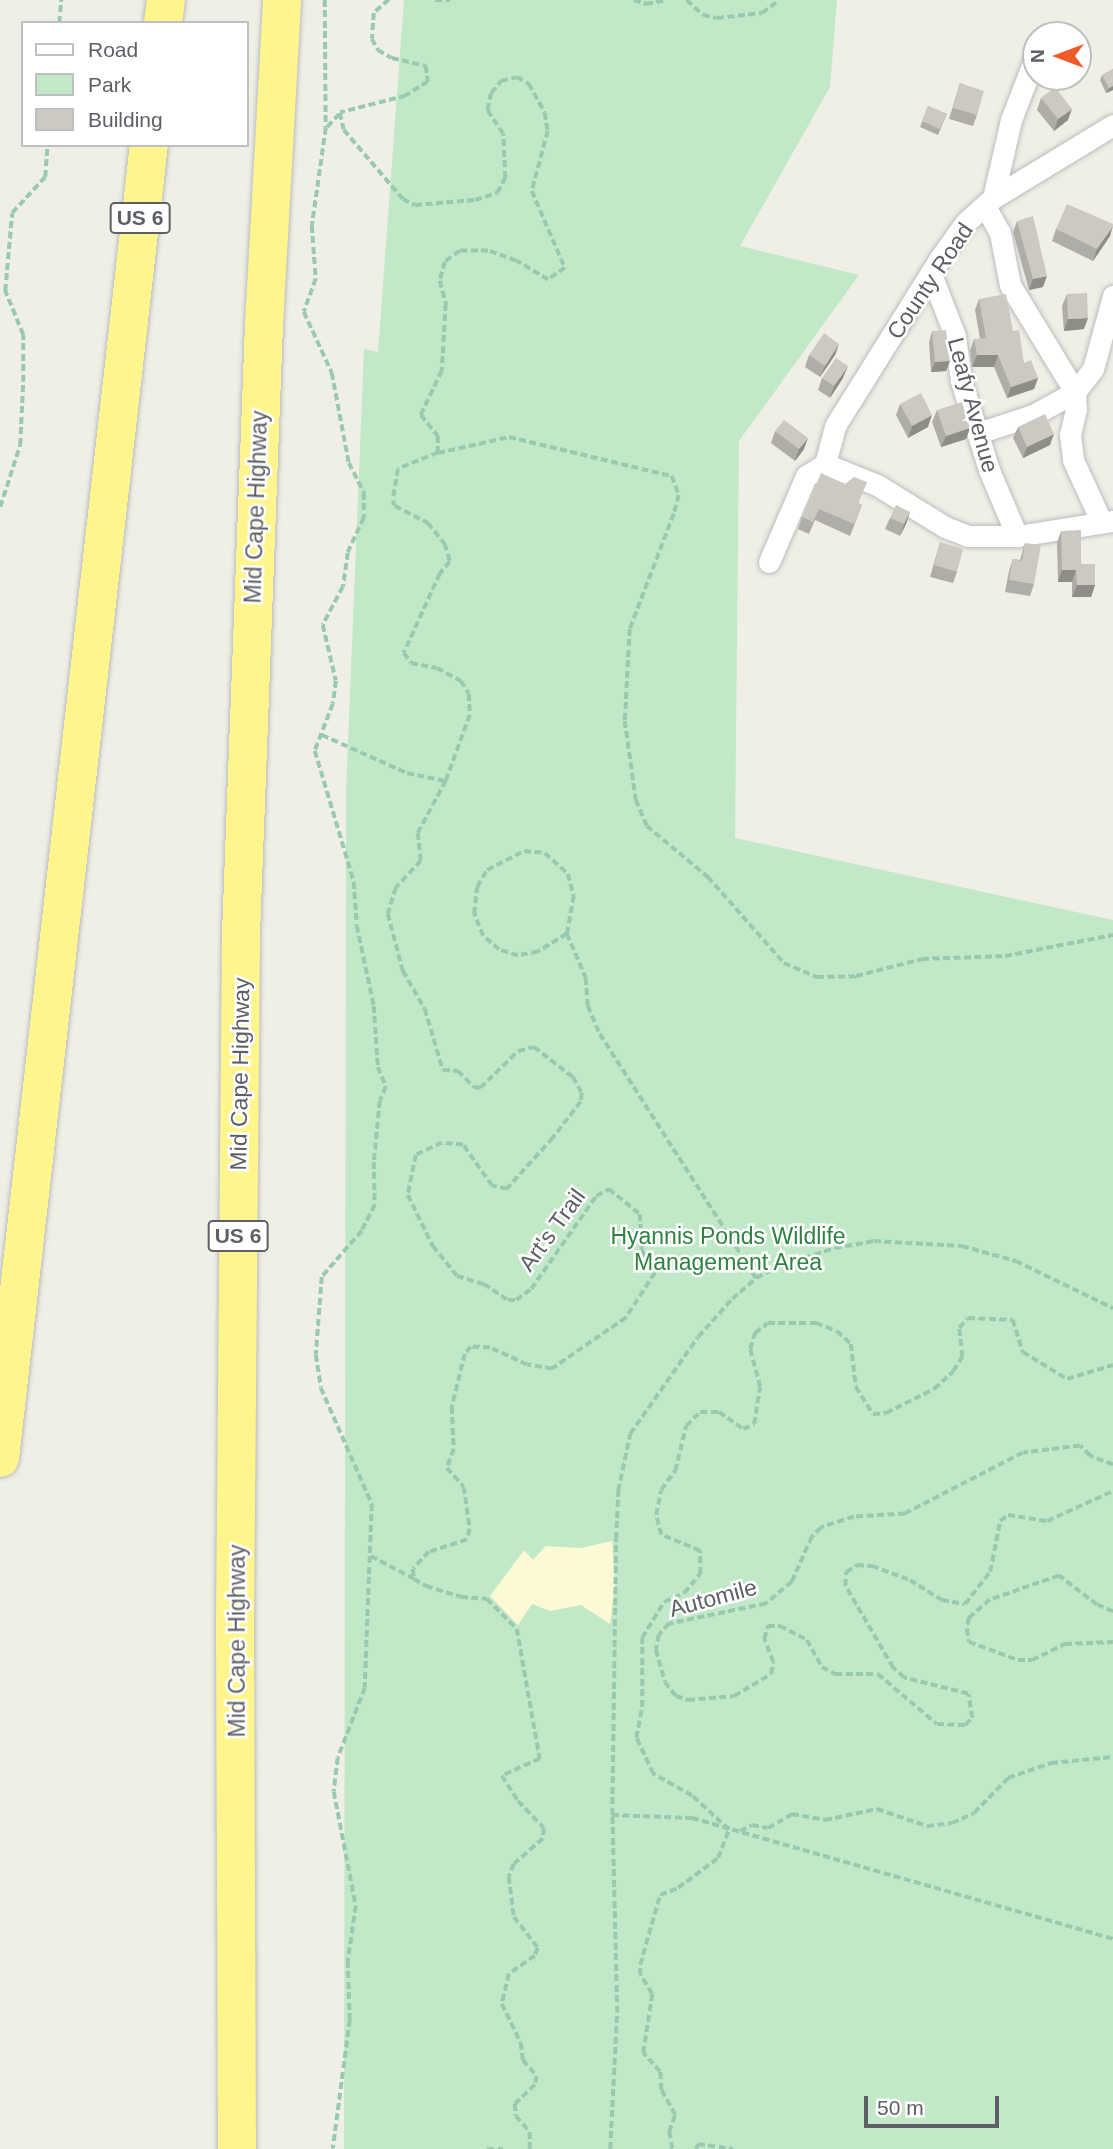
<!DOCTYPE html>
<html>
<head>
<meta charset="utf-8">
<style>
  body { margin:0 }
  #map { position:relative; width:1113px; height:2149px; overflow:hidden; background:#f0efe5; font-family:Helvetica,sans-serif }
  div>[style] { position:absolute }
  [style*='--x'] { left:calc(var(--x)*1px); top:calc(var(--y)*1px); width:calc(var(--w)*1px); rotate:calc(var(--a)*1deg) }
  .green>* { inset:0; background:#c1e8c7 }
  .sand>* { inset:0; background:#fcf9d4 }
  .path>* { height:3.5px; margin-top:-1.75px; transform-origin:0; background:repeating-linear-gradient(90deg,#99caaf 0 7px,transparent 0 10.5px) }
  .roads { filter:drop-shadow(0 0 2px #babcc1) drop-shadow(0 0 2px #babcc1) }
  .street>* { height:21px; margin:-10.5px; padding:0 10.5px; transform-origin:10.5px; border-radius:10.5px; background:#fff }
  .highway>* { height:38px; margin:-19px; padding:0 19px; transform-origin:19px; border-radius:19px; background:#fff58d }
  .wall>* { inset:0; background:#afada7 }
  .shaded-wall>* { inset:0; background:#8e8d88 }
  .building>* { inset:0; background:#cbc9c2 }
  span { translate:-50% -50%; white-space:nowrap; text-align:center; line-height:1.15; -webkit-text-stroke:5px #fff; paint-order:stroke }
  .shield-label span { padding:2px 5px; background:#fff; border:2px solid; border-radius:5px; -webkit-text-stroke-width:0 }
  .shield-label { font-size:21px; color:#5d5f66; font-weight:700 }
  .street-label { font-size:23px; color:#5d5f66 }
  .park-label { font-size:23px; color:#308242 }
  .legend { position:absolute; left:21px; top:21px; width:228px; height:126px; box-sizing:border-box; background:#fff; border:2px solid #bebfc2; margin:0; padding:9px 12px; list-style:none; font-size:21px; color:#5d5f66 }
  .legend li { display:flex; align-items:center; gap:14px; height:35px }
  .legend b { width:35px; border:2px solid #bebfc2 }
  .north { position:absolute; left:1022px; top:21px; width:70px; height:70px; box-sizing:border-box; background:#fff; border:2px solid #bebfc2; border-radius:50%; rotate:270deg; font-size:19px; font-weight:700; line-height:28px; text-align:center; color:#5d5f66 }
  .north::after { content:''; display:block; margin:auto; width:24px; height:32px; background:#f05b2b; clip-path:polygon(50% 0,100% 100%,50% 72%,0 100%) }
  .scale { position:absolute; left:864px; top:2096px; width:135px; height:32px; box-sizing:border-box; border:4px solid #5d5f66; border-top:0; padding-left:9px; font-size:21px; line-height:24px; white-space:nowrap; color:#5d5f66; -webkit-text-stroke:5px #fff; paint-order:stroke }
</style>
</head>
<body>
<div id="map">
  <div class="green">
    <div style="clip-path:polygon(404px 0,837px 0,830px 87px,740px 246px,859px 275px,739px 441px,735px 838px,1113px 920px,1113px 2149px,344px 2149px,346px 792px,364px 349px,378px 352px)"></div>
  </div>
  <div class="sand">
    <div style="clip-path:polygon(612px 1541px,615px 1583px,610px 1624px,581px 1605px,550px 1611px,532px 1604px,518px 1625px,490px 1596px,524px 1550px,533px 1560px,546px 1546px,581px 1548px)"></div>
  </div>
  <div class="path">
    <div style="--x:325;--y:0;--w:128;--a:89.6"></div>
    <div style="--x:326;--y:128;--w:99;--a:98.1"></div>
    <div style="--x:312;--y:226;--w:53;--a:85.7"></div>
    <div style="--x:316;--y:279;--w:35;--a:110"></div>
    <div style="--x:304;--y:312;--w:67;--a:65.3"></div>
    <div style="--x:332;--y:373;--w:92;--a:79.3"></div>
    <div style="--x:349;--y:463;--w:34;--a:63"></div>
    <div style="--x:364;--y:493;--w:25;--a:90"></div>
    <div style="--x:364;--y:518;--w:38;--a:115"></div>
    <div style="--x:348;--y:553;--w:34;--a:98"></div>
    <div style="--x:343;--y:587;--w:43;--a:117.8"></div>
    <div style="--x:323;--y:625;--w:57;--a:76.9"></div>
    <div style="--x:336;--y:681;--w:23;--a:97"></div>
    <div style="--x:333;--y:704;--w:50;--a:111"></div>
    <div style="--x:315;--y:751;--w:137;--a:73.4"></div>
    <div style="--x:354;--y:882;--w:44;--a:86.1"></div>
    <div style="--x:357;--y:926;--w:82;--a:78"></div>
    <div style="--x:374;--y:1006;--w:61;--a:86.2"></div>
    <div style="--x:378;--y:1067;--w:22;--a:68"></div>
    <div style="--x:386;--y:1087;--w:15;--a:113"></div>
    <div style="--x:380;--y:1101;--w:61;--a:95.6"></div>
    <div style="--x:374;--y:1162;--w:43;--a:88.7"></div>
    <div style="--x:375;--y:1205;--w:29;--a:117"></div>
    <div style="--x:362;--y:1231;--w:61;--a:131"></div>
    <div style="--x:322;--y:1277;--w:78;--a:94.4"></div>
    <div style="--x:316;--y:1355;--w:33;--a:81"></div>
    <div style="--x:321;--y:1388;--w:127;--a:66.3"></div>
    <div style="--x:372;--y:1504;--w:184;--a:92.2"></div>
    <div style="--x:365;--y:1688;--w:75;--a:111.1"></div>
    <div style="--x:338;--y:1758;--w:34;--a:97"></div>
    <div style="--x:334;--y:1792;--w:116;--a:79.1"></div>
    <div style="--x:356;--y:1906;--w:56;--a:98.3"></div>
    <div style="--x:348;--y:1961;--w:59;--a:88.1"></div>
    <div style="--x:350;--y:2020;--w:130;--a:97.5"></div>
    <div style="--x:389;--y:0;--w:20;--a:139"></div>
    <div style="--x:374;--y:13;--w:26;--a:94"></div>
    <div style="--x:372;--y:39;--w:13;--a:61"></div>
    <div style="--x:378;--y:50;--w:16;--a:30"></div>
    <div style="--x:392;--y:58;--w:35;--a:13"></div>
    <div style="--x:426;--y:66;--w:16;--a:83"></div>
    <div style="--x:428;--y:82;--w:26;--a:148"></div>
    <div style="--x:406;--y:96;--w:68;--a:165.6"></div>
    <div style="--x:340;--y:113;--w:17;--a:77"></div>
    <div style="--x:344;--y:130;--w:91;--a:49.5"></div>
    <div style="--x:403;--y:199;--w:13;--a:27"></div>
    <div style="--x:415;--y:205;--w:60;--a:-4.8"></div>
    <div style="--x:475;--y:200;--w:23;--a:-18"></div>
    <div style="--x:497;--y:193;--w:17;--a:-62"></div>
    <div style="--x:505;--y:178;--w:44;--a:-92.6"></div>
    <div style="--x:503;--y:134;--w:29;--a:-124"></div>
    <div style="--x:487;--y:110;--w:17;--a:-77"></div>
    <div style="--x:491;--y:93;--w:16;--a:-50"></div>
    <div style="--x:501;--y:81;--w:16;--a:-14"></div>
    <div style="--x:517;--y:77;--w:14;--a:30"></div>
    <div style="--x:529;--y:84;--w:33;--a:61"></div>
    <div style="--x:545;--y:113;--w:18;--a:81"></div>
    <div style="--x:548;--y:131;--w:62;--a:104.9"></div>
    <div style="--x:532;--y:191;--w:84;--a:66.8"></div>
    <div style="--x:565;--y:268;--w:21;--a:145"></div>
    <div style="--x:548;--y:280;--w:37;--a:-149"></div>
    <div style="--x:516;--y:261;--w:30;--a:-160"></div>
    <div style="--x:488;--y:251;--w:28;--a:180"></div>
    <div style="--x:460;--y:251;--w:19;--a:144"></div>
    <div style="--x:445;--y:262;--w:20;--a:105"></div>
    <div style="--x:440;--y:281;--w:24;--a:75"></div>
    <div style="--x:446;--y:304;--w:67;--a:93.4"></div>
    <div style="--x:442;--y:371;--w:49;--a:115.5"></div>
    <div style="--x:421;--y:415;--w:27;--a:51"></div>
    <div style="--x:438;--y:436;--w:17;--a:90"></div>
    <div style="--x:438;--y:453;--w:43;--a:158.2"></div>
    <div style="--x:398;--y:469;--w:32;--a:99"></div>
    <div style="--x:393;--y:501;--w:5;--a:68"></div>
    <div style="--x:395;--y:506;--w:37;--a:27"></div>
    <div style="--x:428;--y:523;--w:27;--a:51"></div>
    <div style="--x:445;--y:544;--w:19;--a:74"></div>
    <div style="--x:450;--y:562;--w:16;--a:130"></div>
    <div style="--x:440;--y:574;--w:87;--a:114.5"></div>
    <div style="--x:404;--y:653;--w:12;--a:55"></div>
    <div style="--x:411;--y:663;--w:26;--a:11"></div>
    <div style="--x:437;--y:668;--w:27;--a:28"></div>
    <div style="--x:461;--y:681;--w:15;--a:58"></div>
    <div style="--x:469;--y:694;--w:21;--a:87"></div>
    <div style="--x:470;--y:715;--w:70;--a:110"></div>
    <div style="--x:446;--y:781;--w:59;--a:118.3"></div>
    <div style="--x:418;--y:833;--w:28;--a:84"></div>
    <div style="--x:421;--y:861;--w:37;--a:133"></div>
    <div style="--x:396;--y:888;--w:27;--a:107"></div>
    <div style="--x:388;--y:914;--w:59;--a:75.3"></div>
    <div style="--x:403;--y:971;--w:44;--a:59.9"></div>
    <div style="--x:425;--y:1009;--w:64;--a:73.6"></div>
    <div style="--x:443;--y:1070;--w:15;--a:4"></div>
    <div style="--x:458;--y:1071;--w:23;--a:45"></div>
    <div style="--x:474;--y:1087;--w:6;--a:9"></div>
    <div style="--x:480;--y:1088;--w:53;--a:-44.2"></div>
    <div style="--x:518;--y:1051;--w:16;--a:-14"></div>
    <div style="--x:534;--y:1047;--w:49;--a:37.6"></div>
    <div style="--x:573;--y:1077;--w:18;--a:61"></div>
    <div style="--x:582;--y:1093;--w:9;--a:96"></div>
    <div style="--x:581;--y:1102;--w:46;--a:127.9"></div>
    <div style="--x:553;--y:1138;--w:69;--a:132"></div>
    <div style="--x:507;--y:1189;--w:15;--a:-169"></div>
    <div style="--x:492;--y:1186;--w:50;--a:-125.3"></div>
    <div style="--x:463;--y:1145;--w:21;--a:-175"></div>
    <div style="--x:442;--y:1143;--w:29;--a:155"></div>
    <div style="--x:416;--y:1155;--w:41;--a:101.3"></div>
    <div style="--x:408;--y:1195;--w:57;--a:63.9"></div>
    <div style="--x:433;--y:1246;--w:38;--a:51"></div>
    <div style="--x:457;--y:1276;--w:28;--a:17"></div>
    <div style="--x:484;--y:1284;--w:29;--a:34"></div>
    <div style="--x:508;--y:1300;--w:8;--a:0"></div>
    <div style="--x:516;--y:1300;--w:19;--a:-36"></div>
    <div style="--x:531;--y:1289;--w:113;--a:-55"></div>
    <div style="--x:596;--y:1196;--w:15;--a:-28"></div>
    <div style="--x:609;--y:1189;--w:40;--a:39"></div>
    <div style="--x:640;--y:1214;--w:36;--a:87"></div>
    <div style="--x:642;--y:1250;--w:26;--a:61"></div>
    <div style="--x:655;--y:1273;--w:54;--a:122.8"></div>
    <div style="--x:626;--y:1318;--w:90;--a:145.4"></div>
    <div style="--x:552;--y:1369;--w:25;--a:-171"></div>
    <div style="--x:527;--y:1365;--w:41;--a:-155.3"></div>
    <div style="--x:490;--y:1348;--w:19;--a:-177"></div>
    <div style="--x:471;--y:1347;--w:9;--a:131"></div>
    <div style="--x:465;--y:1354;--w:55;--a:103.8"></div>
    <div style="--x:452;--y:1407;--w:42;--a:87.3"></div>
    <div style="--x:454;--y:1449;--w:20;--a:110"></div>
    <div style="--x:447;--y:1468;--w:25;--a:48"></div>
    <div style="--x:464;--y:1487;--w:42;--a:81.9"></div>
    <div style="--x:470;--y:1529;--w:11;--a:105"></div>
    <div style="--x:467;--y:1540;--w:40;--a:162"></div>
    <div style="--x:429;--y:1552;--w:23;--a:133"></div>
    <div style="--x:413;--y:1569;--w:10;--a:84"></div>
    <div style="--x:414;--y:1579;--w:14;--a:30"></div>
    <div style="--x:426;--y:1586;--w:37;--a:17"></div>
    <div style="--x:461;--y:1597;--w:26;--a:4"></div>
    <div style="--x:487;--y:1599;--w:42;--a:45"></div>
    <div style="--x:517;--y:1629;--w:132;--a:80"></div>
    <div style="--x:540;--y:1759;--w:42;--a:155.9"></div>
    <div style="--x:502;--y:1776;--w:30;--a:57"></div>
    <div style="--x:518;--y:1801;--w:37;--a:46"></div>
    <div style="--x:544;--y:1828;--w:11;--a:95"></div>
    <div style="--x:543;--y:1839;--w:38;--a:139"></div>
    <div style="--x:514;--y:1864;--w:14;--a:111"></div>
    <div style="--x:509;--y:1877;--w:40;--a:82.9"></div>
    <div style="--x:514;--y:1917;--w:39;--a:52"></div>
    <div style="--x:538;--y:1948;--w:9;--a:111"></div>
    <div style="--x:535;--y:1956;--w:32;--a:145"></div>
    <div style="--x:509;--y:1974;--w:31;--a:103"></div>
    <div style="--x:502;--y:2004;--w:43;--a:64"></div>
    <div style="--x:521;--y:2043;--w:17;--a:83"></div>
    <div style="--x:523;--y:2060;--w:21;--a:49"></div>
    <div style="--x:537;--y:2076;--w:9;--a:103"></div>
    <div style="--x:535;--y:2085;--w:28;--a:136"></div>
    <div style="--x:515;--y:2104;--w:12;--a:85"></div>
    <div style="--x:516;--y:2116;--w:21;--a:49"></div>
    <div style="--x:530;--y:2132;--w:17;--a:90"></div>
    <div style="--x:435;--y:0;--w:15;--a:0"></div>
    <div style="--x:634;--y:0;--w:13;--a:18"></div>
    <div style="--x:646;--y:4;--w:20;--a:-11"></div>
    <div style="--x:687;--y:0;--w:22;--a:43"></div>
    <div style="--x:703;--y:15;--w:14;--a:12"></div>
    <div style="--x:717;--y:18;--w:45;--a:-6.3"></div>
    <div style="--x:762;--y:13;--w:21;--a:-37"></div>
    <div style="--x:59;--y:23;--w:23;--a:-85"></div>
    <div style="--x:327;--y:127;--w:19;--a:-47"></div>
    <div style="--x:438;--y:453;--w:73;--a:-12.7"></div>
    <div style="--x:509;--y:437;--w:168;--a:13.5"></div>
    <div style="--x:672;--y:476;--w:20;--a:70"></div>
    <div style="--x:679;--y:495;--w:20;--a:105"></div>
    <div style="--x:674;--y:514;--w:123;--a:110.9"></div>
    <div style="--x:630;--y:629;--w:92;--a:93.1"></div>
    <div style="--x:625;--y:721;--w:80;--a:82.1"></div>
    <div style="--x:636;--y:800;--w:28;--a:67"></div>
    <div style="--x:647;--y:826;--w:80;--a:39.9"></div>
    <div style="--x:708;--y:877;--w:115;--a:48.5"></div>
    <div style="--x:784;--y:963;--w:36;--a:23"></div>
    <div style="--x:817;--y:977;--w:39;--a:-1"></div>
    <div style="--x:856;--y:976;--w:68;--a:-14.4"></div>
    <div style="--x:922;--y:959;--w:83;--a:-2.1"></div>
    <div style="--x:1005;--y:956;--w:110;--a:-11"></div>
    <div style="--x:0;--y:507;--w:65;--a:-72.1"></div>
    <div style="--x:20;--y:445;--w:63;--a:-87.3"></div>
    <div style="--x:23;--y:382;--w:47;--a:-90"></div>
    <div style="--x:23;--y:335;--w:48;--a:-112.2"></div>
    <div style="--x:5;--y:291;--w:78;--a:-84.9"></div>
    <div style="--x:12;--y:213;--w:49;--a:-47.5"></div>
    <div style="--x:45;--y:177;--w:32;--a:-86"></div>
    <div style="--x:322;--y:735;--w:93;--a:24.1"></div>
    <div style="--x:407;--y:773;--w:40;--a:12"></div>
    <div style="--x:567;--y:934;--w:34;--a:148"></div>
    <div style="--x:538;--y:952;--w:20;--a:169"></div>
    <div style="--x:518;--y:956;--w:20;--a:-162"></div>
    <div style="--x:499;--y:950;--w:21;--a:-139"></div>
    <div style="--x:483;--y:936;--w:24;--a:-112"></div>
    <div style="--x:474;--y:914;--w:27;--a:-84"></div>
    <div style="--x:477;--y:887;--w:20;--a:-60"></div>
    <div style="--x:487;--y:870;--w:42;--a:-27.2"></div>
    <div style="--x:524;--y:851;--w:21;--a:5"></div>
    <div style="--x:545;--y:853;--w:31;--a:42"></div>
    <div style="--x:568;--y:874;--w:23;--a:75"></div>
    <div style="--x:574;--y:896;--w:39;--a:100"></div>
    <div style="--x:567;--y:934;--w:48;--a:66.6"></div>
    <div style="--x:586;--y:978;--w:28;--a:86"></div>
    <div style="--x:588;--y:1006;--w:30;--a:67"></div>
    <div style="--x:600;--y:1034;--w:290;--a:57.4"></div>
    <div style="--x:1113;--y:1465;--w:25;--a:-159"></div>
    <div style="--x:1090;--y:1456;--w:14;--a:-135"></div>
    <div style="--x:1080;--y:1446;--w:57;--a:173"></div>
    <div style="--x:1023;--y:1453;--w:133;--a:152.7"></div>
    <div style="--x:905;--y:1514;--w:51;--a:176.6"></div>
    <div style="--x:854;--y:1517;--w:35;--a:162"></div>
    <div style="--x:821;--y:1528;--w:13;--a:135"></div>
    <div style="--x:812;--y:1537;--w:49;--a:114"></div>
    <div style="--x:792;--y:1582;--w:34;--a:140"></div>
    <div style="--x:766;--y:1604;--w:99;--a:168.3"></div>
    <div style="--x:669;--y:1624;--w:15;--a:132"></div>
    <div style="--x:659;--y:1635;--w:15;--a:101"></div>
    <div style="--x:656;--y:1650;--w:33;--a:74"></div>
    <div style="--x:665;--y:1682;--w:18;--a:52"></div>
    <div style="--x:676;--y:1696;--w:13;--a:18"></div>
    <div style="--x:688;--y:1700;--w:46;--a:-5"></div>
    <div style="--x:734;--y:1696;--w:43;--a:-30.7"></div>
    <div style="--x:771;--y:1674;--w:12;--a:-81"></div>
    <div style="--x:773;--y:1662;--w:25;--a:-111"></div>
    <div style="--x:764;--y:1639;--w:14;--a:-73"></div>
    <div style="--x:768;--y:1626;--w:12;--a:0"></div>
    <div style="--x:780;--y:1626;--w:30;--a:27"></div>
    <div style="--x:807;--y:1640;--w:31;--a:61"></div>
    <div style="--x:822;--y:1667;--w:15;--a:28"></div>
    <div style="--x:835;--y:1674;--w:43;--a:0"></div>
    <div style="--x:878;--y:1674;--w:77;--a:40.3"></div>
    <div style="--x:937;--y:1724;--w:28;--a:2"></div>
    <div style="--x:965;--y:1725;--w:10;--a:-45"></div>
    <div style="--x:972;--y:1718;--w:24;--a:-99"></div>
    <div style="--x:968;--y:1694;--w:66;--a:-166"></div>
    <div style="--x:904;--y:1678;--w:15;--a:-138"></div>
    <div style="--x:893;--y:1668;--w:95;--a:-120.3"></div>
    <div style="--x:845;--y:1586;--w:14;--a:-86"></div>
    <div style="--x:846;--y:1572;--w:13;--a:-32"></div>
    <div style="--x:857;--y:1565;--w:15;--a:4"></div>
    <div style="--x:872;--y:1566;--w:40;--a:20.2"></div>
    <div style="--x:910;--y:1580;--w:38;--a:32"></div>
    <div style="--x:942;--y:1600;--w:23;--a:10"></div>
    <div style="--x:965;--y:1604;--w:41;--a:-52"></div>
    <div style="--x:990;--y:1572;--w:52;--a:-78.9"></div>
    <div style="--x:1000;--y:1521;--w:10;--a:-37"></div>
    <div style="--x:1008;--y:1515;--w:39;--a:9"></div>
    <div style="--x:1047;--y:1521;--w:72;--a:-24.4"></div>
    <div style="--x:371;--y:1556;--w:49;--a:28.1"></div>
    <div style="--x:1113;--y:1612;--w:17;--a:-156"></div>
    <div style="--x:1097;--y:1605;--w:48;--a:-142.7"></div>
    <div style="--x:1059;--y:1576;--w:73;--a:160.8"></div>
    <div style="--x:990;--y:1600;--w:28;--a:139"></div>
    <div style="--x:969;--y:1618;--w:11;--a:100"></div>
    <div style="--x:967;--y:1629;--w:13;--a:81"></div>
    <div style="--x:969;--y:1642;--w:52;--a:20.2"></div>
    <div style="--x:1018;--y:1660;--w:14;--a:0"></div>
    <div style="--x:1032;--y:1660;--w:37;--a:-26"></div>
    <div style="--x:1065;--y:1644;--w:48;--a:-2.4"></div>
    <div style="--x:612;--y:1815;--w:80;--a:2.1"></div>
    <div style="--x:692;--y:1818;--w:438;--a:16"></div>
    <div style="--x:740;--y:1831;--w:13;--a:-27"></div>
    <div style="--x:752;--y:1825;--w:16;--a:11"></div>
    <div style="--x:768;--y:1828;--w:28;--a:-30"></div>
    <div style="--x:792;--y:1814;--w:34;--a:10"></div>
    <div style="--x:825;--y:1820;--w:53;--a:-11.9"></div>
    <div style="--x:877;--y:1809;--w:53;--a:18.8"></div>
    <div style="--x:927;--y:1826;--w:25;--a:-7"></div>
    <div style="--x:952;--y:1823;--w:24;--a:-24"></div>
    <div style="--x:974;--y:1813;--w:49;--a:-45.8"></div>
    <div style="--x:1008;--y:1778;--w:46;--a:-19.2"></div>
    <div style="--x:1051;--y:1763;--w:62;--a:-5.5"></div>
    <div style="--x:487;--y:2149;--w:16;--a:0"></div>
    <div style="--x:610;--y:2149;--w:136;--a:-87.1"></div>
    <div style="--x:617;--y:2013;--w:198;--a:-91.4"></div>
    <div style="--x:612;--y:1815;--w:276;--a:-89.2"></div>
    <div style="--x:616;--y:1539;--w:48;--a:-87.6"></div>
    <div style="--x:618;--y:1491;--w:58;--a:-78.1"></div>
    <div style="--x:630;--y:1434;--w:118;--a:-55"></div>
    <div style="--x:698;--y:1337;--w:51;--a:-48.2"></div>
    <div style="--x:732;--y:1299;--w:32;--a:-41"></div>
    <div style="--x:756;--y:1278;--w:31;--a:-27"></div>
    <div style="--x:784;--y:1264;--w:53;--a:-17.4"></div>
    <div style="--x:835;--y:1248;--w:40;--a:-10"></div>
    <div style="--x:874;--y:1241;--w:88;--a:3.3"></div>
    <div style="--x:962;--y:1246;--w:56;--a:15.5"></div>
    <div style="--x:1016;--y:1261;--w:108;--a:25.9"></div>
    <div style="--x:672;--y:2149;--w:17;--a:-100"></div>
    <div style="--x:669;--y:2132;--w:18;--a:-71"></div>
    <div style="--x:675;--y:2115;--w:29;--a:-119"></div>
    <div style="--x:661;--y:2090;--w:18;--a:-93"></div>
    <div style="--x:660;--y:2072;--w:25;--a:-132"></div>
    <div style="--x:643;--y:2053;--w:60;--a:-81.3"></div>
    <div style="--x:652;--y:1994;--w:22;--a:-122"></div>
    <div style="--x:640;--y:1975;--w:10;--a:-90"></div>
    <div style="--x:640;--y:1965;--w:73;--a:-74.1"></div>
    <div style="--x:660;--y:1895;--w:19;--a:-21"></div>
    <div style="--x:678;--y:1888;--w:50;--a:-36.9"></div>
    <div style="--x:718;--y:1858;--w:30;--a:-69"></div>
    <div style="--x:729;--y:1830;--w:50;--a:-137.4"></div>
    <div style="--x:692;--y:1796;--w:45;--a:-150.6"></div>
    <div style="--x:653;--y:1774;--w:40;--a:-115"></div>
    <div style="--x:636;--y:1738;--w:32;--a:-79"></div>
    <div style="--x:642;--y:1707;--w:69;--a:-90"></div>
    <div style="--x:642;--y:1638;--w:42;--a:-58.6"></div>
    <div style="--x:664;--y:1602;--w:22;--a:-24"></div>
    <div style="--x:684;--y:1593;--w:25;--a:-50"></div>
    <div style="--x:700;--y:1574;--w:23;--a:-90"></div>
    <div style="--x:700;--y:1551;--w:42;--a:-157.7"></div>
    <div style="--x:661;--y:1535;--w:21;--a:-104"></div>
    <div style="--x:656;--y:1515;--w:25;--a:-79"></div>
    <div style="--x:661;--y:1490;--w:24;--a:-54"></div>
    <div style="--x:675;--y:1471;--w:46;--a:-76.3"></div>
    <div style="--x:686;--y:1426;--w:20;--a:-45"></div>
    <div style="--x:700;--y:1412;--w:19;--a:0"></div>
    <div style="--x:719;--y:1412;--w:29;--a:35"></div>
    <div style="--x:743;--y:1429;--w:12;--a:-24"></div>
    <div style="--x:754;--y:1424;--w:37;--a:-81"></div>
    <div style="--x:760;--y:1387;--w:39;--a:-105"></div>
    <div style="--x:750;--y:1349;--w:17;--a:-73"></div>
    <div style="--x:755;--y:1333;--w:16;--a:-38"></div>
    <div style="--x:768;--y:1323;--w:48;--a:0"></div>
    <div style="--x:816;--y:1323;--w:22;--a:21"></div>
    <div style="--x:837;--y:1331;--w:19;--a:43"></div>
    <div style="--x:851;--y:1344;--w:43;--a:83.4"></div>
    <div style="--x:856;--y:1387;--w:32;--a:58"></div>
    <div style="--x:873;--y:1414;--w:13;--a:-4"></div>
    <div style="--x:886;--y:1413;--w:54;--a:-26.6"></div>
    <div style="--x:934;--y:1389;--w:26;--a:-43"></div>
    <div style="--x:953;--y:1371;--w:17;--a:-57"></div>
    <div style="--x:962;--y:1357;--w:29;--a:-96"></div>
    <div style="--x:959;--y:1328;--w:13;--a:-48"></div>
    <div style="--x:968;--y:1318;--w:45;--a:2.5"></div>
    <div style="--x:1013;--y:1320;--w:34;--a:73"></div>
    <div style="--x:1023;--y:1352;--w:52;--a:31.5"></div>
    <div style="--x:1067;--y:1379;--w:48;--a:-16.9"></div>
    <div style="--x:696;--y:2149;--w:5;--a:-68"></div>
    <div style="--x:698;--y:2144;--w:35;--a:8"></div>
  </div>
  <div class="roads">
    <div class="street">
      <div style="--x:993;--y:198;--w:140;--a:-31.3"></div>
      <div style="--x:985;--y:206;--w:31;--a:61"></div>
      <div style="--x:1000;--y:233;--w:53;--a:79.1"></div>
      <div style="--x:1010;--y:285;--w:125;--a:58.7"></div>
      <div style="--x:1075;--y:392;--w:17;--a:87"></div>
      <div style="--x:1076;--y:409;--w:26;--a:103"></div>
      <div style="--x:1070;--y:434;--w:26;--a:83"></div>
      <div style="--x:1073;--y:460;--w:67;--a:65.3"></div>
      <div style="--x:931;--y:274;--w:66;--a:68.8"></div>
      <div style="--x:955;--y:336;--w:45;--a:82.4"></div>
      <div style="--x:961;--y:381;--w:93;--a:72.5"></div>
      <div style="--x:989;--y:470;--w:72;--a:67"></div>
      <div style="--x:978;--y:433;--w:58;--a:-18.1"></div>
      <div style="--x:1033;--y:415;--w:48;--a:-28.7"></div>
      <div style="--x:1075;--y:392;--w:29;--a:-52"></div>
      <div style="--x:1093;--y:369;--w:76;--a:-74.7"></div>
      <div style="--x:825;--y:464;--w:39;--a:-75"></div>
      <div style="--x:835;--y:426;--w:198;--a:-58"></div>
      <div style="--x:940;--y:258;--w:43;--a:-54.5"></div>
      <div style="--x:965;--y:223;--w:38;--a:-42"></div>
      <div style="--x:993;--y:198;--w:80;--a:-77"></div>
      <div style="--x:1011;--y:120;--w:70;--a:-69"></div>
      <div style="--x:769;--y:562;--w:94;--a:-66.7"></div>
      <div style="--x:806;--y:476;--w:22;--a:-32"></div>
      <div style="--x:825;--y:464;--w:56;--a:22"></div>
      <div style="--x:877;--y:485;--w:80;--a:31.7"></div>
      <div style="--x:945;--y:527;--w:25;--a:21"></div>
      <div style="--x:968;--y:536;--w:49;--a:0"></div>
      <div style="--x:1017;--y:536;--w:97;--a:-8.9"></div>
    </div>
    <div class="highway">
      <div style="--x:163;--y:23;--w:23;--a:-83"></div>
      <div style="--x:0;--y:1458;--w:1321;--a:-83.53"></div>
      <div style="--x:237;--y:2149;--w:526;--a:-90.22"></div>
      <div style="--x:235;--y:1623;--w:689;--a:-89.5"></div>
      <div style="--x:241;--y:934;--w:610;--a:-87.84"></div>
      <div style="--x:264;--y:324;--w:324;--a:-86.8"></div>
    </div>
  </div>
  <div class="wall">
    <div style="clip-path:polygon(1113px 69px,1113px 90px,1106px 93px,1100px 80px,1102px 75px)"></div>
    <div style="clip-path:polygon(960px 83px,977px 115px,973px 126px,949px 119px)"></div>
    <div style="clip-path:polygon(1041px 98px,1068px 120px,1054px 131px,1037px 110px)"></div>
    <div style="clip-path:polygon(928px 106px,947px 114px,938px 135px,920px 127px)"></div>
    <div style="clip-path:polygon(1017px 221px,1043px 287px,1029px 290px,1013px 232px)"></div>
    <div style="clip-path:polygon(1056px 229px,1110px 236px,1093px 261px,1052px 241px)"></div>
    <div style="clip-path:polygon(1067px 294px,1084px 329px,1064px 331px,1062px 306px)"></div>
    <div style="clip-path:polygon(979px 299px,1013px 331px,1024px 363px,1038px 378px,1034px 389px,1007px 398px,994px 367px,972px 367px,970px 351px,974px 339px,980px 339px,975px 310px)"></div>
    <div style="clip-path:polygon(932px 331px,950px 361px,946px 371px,931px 372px,929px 342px)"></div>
    <div style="clip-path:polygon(839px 344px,835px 355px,820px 377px,805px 367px,809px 355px)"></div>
    <div style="clip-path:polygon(822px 378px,843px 378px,830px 398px,818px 390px)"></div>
    <div style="clip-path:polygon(900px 404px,928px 427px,908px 438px,896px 415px)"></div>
    <div style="clip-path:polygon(937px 410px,970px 428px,966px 439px,941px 447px,932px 422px)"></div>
    <div style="clip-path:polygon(1018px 427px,1050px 445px,1023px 458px,1013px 438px)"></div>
    <div style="clip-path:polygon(775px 431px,804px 449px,795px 461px,771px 443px)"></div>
    <div style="clip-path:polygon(867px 482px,858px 503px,862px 505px,850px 536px,815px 520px,809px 534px,798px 529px,802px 517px,845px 484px)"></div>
    <div style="clip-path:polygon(910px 512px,906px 524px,900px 536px,885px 529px,890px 518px)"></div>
    <div style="clip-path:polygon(1061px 531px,1095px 585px,1091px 597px,1072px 597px,1072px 582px,1058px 582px,1057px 543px)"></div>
    <div style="clip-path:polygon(940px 542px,957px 572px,953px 583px,930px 577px)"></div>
    <div style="clip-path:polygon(1025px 543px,1034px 584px,1030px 596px,1005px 592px,1009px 571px,1013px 559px,1020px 560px)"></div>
  </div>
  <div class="shaded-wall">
    <div style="clip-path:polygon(1113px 86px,1113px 90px,1106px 93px,1109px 88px)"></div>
    <div style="clip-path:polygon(1072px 109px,1068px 120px,1054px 131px,1058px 119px)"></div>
    <div style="clip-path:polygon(1113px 226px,1110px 236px,1093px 261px,1097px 249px)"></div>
    <div style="clip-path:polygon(1047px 276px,1043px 287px,1029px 290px,1033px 279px)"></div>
    <div style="clip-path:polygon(1088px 318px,1084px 329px,1064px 331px,1068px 319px)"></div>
    <div style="clip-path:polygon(839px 344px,835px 355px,820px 377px,825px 366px)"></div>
    <div style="clip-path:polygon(977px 355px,998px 355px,994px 367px,972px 367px)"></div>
    <div style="clip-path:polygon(950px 361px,946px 371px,931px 372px,935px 362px)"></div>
    <div style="clip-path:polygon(848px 366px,843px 378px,830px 398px,834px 386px)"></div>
    <div style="clip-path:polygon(1038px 378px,1034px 389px,1007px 398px,1011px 387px)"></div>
    <div style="clip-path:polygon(932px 415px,928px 427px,908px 438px,912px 426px)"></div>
    <div style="clip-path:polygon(970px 428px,966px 439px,941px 447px,946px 436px)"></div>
    <div style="clip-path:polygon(1054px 434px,1050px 445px,1023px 458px,1027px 447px)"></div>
    <div style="clip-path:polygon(808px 438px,804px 449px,795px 461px,799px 449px)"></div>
    <div style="clip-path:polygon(910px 512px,906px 524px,900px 536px,904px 524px)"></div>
    <div style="clip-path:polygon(1062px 570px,1076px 570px,1072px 582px,1058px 582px)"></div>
    <div style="clip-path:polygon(1077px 585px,1095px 585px,1091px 597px,1072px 597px)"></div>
  </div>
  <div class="building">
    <div style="clip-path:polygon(1113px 69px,1113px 86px,1109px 88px,1102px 75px)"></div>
    <div style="clip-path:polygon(960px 83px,984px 91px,977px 115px,953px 108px)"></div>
    <div style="clip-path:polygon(1055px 87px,1072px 109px,1058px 119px,1041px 98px)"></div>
    <div style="clip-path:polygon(928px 106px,947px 114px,940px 129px,922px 121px)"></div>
    <div style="clip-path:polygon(1067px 204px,1113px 224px,1113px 226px,1097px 249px,1056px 229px)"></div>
    <div style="clip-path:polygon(1033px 216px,1047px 276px,1033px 279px,1017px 221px)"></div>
    <div style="clip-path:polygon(1087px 293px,1088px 318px,1068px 319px,1067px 294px)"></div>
    <div style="clip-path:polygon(1006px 294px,1013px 331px,1019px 330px,1024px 363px,1031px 360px,1038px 378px,1011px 387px,998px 355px,977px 355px,974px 339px,986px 338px,979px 299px)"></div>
    <div style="clip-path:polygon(946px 330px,950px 361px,935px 362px,932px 331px)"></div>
    <div style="clip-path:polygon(824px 333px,839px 344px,825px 366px,809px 355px)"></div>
    <div style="clip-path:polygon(836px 358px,848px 366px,834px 386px,822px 378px)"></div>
    <div style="clip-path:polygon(921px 393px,932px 415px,912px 426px,900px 404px)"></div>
    <div style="clip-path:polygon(962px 402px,970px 428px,946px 436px,937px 410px)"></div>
    <div style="clip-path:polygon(1045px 414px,1054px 434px,1027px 447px,1018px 427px)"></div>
    <div style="clip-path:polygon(784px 420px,808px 438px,799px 449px,775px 431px)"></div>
    <div style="clip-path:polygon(821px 473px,845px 484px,854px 477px,867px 482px,858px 503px,862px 505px,854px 524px,819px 509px,813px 522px,802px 517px)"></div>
    <div style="clip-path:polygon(896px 505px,910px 512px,904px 524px,890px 518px)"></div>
    <div style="clip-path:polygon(1081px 530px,1081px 564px,1095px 564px,1095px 585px,1077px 585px,1076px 570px,1062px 570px,1061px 531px)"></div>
    <div style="clip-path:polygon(940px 542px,963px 549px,957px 572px,934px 565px)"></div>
    <div style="clip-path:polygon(1025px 543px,1041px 545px,1034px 584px,1009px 580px,1013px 559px,1022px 561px)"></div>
  </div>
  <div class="shield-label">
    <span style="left:140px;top:218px">US 6</span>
    <span style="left:238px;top:1236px">US 6</span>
  </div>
  <div class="street-label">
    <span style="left:930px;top:281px;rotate:-56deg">County Road</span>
    <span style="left:973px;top:405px;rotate:75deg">Leafy Avenue</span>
    <span style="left:256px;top:507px;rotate:-88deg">Mid Cape Highway</span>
    <span style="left:240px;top:1074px;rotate:-89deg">Mid Cape Highway</span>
    <span style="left:552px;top:1230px;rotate:-54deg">Art's Trail</span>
    <span style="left:713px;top:1598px;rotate:-15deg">Automile</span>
    <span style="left:237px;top:1641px;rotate:-90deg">Mid Cape Highway</span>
  </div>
  <div class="park-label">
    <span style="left:728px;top:1249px">Hyannis Ponds Wildlife<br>Management Area</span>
  </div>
  <ul class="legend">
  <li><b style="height:9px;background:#fff"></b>Road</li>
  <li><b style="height:19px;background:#c1e8c7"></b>Park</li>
  <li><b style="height:19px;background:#cbc9c2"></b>Building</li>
  </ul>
  <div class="north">N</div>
  <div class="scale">50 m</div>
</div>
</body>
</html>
